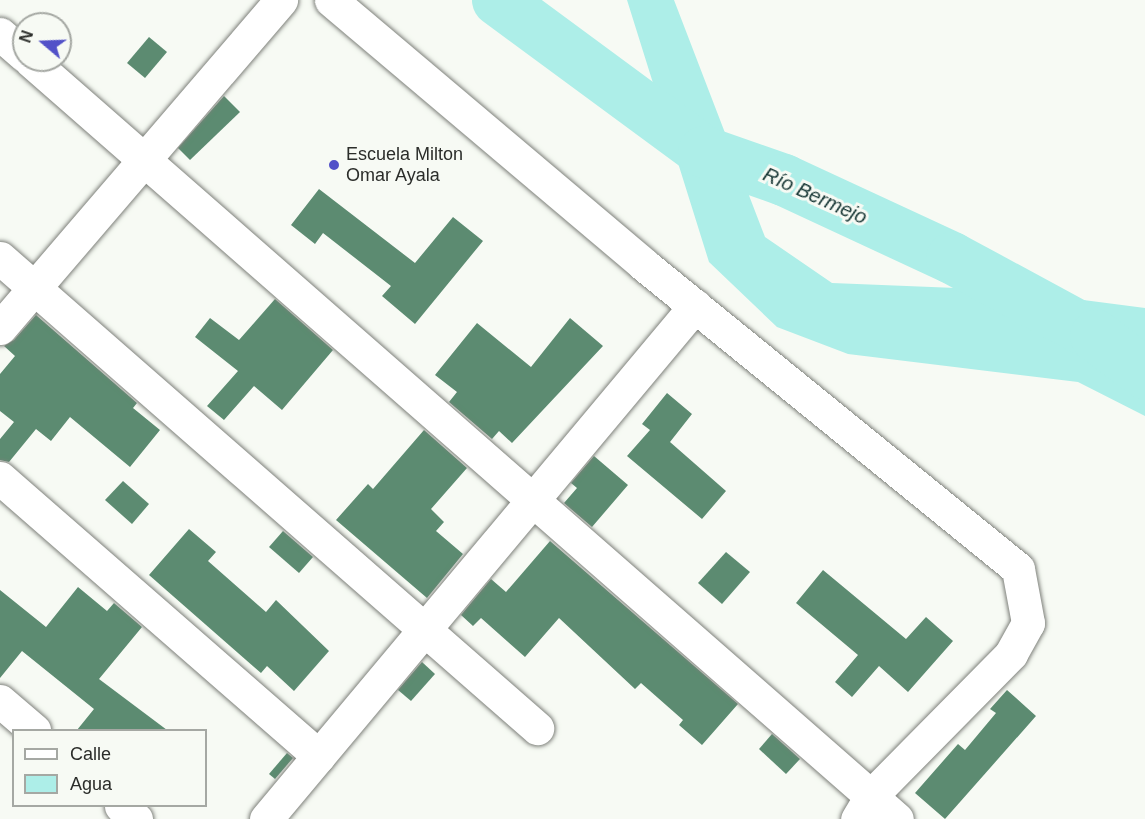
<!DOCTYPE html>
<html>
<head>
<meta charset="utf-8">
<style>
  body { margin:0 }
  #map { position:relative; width:1145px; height:819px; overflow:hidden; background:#f7faf4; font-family:Helvetica,sans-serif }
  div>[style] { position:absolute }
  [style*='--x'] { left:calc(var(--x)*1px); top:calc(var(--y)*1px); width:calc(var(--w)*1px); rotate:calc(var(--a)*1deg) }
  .water>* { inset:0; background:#adeee8 }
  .river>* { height:52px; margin:-26px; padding:0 26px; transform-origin:26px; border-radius:26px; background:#adeee8 }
  .building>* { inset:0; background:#5c8b71 }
  .roads { filter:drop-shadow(0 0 2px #7e817b) drop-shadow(0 0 2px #7e817b) }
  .street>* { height:33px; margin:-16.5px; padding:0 16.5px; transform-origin:16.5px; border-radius:16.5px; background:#fff }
  .dots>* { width:16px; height:16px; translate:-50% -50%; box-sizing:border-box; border:3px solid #f7faf4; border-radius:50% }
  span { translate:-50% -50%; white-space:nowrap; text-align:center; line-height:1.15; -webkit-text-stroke:6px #f7faf4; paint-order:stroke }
  .poi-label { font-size:18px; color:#2b2d2a }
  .left { translate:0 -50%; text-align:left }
  .water-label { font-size:20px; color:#153533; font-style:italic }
  .legend { position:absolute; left:12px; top:729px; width:195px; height:78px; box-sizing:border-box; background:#f7faf4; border:2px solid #a5a8a3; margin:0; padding:8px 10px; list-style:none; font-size:18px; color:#2b2d2a }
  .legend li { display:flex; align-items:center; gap:12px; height:30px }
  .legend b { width:30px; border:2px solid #a5a8a3 }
  .north { position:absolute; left:12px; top:12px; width:60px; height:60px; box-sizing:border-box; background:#f7faf4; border:2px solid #a5a8a3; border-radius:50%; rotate:289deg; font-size:16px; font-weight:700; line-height:24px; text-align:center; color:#2b2d2a }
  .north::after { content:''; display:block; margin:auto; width:21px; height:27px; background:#5251c8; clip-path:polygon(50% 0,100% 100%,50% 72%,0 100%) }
</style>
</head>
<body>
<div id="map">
  <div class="water">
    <div style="clip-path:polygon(627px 0,674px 0,765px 237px,832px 283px,1006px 290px,1145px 308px,1145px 416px,1078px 382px,848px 354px,777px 327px,709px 262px)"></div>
  </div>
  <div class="river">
    <div style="--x:498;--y:0;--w:256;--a:36.4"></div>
    <div style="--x:704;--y:152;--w:85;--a:19.3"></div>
    <div style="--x:784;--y:180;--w:185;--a:24.9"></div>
    <div style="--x:952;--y:258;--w:164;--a:28.4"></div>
    <div style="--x:1096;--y:336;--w:61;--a:37.1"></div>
  </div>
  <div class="building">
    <div style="clip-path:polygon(149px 37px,167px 52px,145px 78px,127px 63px)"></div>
    <div style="clip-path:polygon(224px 96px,240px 112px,190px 160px,178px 148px)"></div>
    <div style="clip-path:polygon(319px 189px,415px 263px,453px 217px,483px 241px,415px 324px,382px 296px,391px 286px,323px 233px,315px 244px,291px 225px)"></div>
    <div style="clip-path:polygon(275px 299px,333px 350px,282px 410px,254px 386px,224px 420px,207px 406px,238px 371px,195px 337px,210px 318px,239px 340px)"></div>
    <div style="clip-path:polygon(36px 315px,137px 403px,133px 408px,160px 430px,130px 467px,70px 417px,51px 441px,36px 429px,9px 462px,0 460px,0 439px,14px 422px,0 411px,0 374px,15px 356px,4px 346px,14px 340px)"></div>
    <div style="clip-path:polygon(570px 318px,603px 346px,512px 443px,499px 431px,492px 439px,449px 402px,457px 392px,435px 375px,477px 323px,531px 367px)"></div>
    <div style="clip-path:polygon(667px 393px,692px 414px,670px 442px,726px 491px,702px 519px,627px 456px,650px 430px,642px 424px)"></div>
    <div style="clip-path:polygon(424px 430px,467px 468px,431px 509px,444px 522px,436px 531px,463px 554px,427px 598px,336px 520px,368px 484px,373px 489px)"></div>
    <div style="clip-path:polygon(594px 456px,628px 485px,592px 527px,564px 503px,577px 488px,571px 483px)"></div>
    <div style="clip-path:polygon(123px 481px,149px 504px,132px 524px,105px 500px)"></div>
    <div style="clip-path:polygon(189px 529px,216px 552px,208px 561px,266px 612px,276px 600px,329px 651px,294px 691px,267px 666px,261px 673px,149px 575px)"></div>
    <div style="clip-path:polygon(283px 531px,313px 557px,299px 573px,269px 547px)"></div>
    <div style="clip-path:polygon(550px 541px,738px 704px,702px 745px,679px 725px,683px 720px,641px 683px,635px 689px,559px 618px,525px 657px,481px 618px,473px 626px,461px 615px,491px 579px,506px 592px)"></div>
    <div style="clip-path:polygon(726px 552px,750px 572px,722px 604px,698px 583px)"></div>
    <div style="clip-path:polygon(823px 570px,906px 639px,926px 617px,953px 641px,908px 692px,879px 666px,852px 697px,835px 682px,858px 655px,796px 603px)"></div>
    <div style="clip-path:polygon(78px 587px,107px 611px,114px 603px,142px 627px,99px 679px,167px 730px,77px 730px,94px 709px,22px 651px,0 678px,0 590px,46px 627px)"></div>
    <div style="clip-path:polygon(422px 662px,435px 674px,411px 701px,398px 690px)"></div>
    <div style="clip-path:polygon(1007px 690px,1036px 716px,945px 819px,915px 793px,958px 744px,965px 750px,996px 713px,990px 709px)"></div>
    <div style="clip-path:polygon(772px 734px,800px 759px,786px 774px,759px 749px)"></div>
    <div style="clip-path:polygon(287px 753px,293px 758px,275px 779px,269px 774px)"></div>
  </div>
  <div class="roads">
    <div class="street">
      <div style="--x:331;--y:0;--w:409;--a:40.2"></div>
      <div style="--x:643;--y:264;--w:483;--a:39.1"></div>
      <div style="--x:1018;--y:569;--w:55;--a:79.5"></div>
      <div style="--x:1028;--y:623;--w:35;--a:119"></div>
      <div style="--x:1011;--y:654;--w:199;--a:134.6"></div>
      <div style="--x:871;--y:796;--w:27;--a:121"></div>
      <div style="--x:0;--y:34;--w:32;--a:41"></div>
      <div style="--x:30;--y:60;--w:1152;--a:41.2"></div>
      <div style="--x:0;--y:258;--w:714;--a:41.19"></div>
      <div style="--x:0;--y:328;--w:432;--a:-49.4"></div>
      <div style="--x:0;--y:478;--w:423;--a:41.1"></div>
      <div style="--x:0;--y:701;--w:45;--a:40.5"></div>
      <div style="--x:121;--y:806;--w:20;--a:41"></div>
      <div style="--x:266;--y:819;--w:669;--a:-50.1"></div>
    </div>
  </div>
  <div class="dots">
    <div style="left:334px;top:165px;background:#5251c8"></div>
  </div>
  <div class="poi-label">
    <span class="left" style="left:346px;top:165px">Escuela Milton<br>Omar Ayala</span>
  </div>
  <div class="water-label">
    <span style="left:815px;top:196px;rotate:24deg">Río Bermejo</span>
  </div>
  <ul class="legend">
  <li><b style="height:8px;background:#fff"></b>Calle</li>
  <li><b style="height:16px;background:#adeee8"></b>Agua</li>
  </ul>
  <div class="north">N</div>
</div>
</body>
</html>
